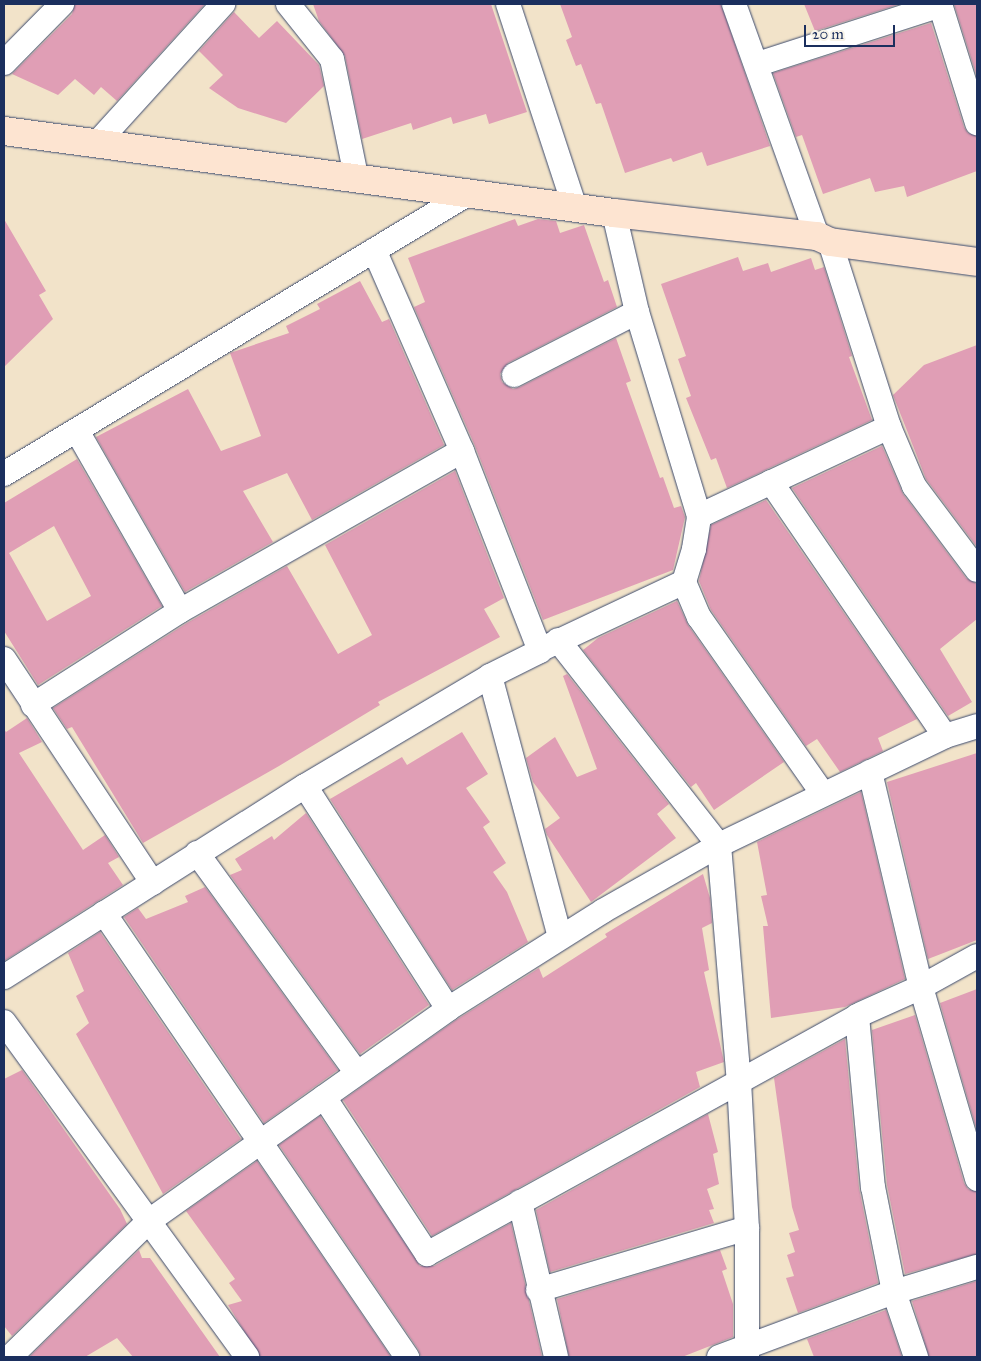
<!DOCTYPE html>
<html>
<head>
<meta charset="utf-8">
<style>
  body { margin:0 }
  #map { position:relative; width:981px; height:1361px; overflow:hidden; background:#f2e3c9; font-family:"IM FELL Great Primer",serif }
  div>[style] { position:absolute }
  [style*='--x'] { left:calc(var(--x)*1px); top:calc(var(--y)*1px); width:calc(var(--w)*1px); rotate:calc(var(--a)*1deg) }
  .building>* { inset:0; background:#e09eb5 }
  .roads { filter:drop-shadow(0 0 1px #3b4a6e) drop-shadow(0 0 1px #3b4a6e) }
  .street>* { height:24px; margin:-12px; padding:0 12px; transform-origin:12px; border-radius:12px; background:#fff }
  .secondary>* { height:28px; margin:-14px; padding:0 14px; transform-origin:14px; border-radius:14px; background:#fde4d1 }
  span { translate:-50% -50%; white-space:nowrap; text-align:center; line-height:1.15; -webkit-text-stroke:4px #f7f3e8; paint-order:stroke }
  .frame { position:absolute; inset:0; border:5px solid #1b2f5e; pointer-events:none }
  .scale { position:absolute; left:804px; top:25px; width:91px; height:22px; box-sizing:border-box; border:2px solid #1b2f5e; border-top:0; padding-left:6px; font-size:15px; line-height:18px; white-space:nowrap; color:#1b2f5e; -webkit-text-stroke:4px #f7f3e8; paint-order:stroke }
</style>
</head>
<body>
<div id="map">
  <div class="building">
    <div style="clip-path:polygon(75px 4px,205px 4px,117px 101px,101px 87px,94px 95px,75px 79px,58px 95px,12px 74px,72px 14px)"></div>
    <div style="clip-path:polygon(313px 4px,491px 4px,527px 112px,489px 124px,486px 114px,453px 124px,451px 117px,413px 130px,411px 123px,362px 139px,345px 56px,319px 21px)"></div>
    <div style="clip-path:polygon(560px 4px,721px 4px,770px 146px,707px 166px,702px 152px,673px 162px,671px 158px,625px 173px,601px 103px,596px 104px,581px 64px,576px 66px,566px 40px,572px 37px)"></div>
    <div style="clip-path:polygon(804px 4px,900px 4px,815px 31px)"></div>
    <div style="clip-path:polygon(954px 4px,977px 4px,977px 77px)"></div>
    <div style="clip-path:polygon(234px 12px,259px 38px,277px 21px,319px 65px,324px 86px,286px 123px,238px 108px,209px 88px,223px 75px,199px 51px)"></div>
    <div style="clip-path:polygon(931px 23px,964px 127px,968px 133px,977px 136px,977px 171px,907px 197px,904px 186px,875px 192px,870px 178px,823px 194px,802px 135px,796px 137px,773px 73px)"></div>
    <div style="clip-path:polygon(4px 219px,46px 291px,39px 295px,53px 319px,4px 367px)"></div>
    <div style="clip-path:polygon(515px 219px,518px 226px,538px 219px,556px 221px,560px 233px,584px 225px,604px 282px,608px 280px,617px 307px,508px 363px,500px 374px,502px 382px,513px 389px,520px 387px,616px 338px,631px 381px,626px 383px,660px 478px,663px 477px,674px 508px,681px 506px,685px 517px,673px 570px,543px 620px,475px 446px,414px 307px,425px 302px,408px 258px)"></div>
    <div style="clip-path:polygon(738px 257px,743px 271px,768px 263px,771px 272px,811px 258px,815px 270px,824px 267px,852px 356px,849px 357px,872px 420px,727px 488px,716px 458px,711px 460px,686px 398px,691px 396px,678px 359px,686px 356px,661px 284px)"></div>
    <div style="clip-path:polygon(360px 281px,382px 322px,389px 319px,444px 445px,312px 520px,287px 473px,243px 491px,273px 542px,185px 592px,96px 437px,188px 389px,221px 451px,261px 436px,230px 353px,289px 333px,286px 326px,320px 309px,317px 304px)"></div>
    <div style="clip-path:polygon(977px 345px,977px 547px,926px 479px,893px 395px,924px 365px)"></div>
    <div style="clip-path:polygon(882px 446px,903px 494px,966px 578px,977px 584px,977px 619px,940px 649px,972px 702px,948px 716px,792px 488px)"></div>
    <div style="clip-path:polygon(evenodd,77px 459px,162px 606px,38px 685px,4px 631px,4px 503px,77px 459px,54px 526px,91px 596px,47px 621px,9px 553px,54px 526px)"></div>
    <div style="clip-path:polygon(455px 471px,504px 598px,484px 609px,500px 637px,378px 702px,380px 705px,279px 766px,143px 843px,72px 727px,67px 729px,53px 708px,187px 623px,287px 566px,338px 654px,372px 635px,325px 545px)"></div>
    <div style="clip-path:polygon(766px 500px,917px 719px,878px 738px,883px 751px,840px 772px,817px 739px,806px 746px,711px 610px,699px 581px,711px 525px)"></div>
    <div style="clip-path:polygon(677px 601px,688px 625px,784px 762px,714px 810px,696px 783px,691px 787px,583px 650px,598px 638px)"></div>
    <div style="clip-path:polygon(567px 674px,669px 804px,657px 814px,676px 838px,591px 902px,547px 835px,545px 829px,560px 818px,533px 782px,526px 758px,555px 737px,577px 777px,597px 769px,563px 676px)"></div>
    <div style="clip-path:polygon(27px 718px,42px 742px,19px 753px,83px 850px,105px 835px,119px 857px,108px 863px,123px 885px,4px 961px,4px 729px,6px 732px)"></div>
    <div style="clip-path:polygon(462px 732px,488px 774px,466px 788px,490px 822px,483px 827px,506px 863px,493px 872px,507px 892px,528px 942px,452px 990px,330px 799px,402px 757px,407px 765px)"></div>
    <div style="clip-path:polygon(977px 753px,977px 940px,928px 959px,887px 782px)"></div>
    <div style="clip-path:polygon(861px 792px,905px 979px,845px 1007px,771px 1018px,763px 926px,768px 926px,761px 896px,767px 895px,757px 842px)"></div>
    <div style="clip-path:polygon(306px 813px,429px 1005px,360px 1054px,230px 875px,242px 870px,235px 859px,272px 836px,274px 840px)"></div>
    <div style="clip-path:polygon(703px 874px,710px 898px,712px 923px,702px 928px,709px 970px,704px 972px,724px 1062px,696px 1072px,700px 1087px,432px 1236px,343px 1100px,456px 1020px,539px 968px,543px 978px,607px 937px,605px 934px)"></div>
    <div style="clip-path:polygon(205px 887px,338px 1070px,264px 1123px,124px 917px,138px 908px,146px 919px,188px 902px,185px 896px)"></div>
    <div style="clip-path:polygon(100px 932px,241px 1139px,163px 1194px,76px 1034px,89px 1023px,76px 996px,84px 991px,68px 953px)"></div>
    <div style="clip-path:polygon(977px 989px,977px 1131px,940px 1003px)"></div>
    <div style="clip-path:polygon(915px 1015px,964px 1183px,968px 1189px,977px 1192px,977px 1254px,905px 1274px,887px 1185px,872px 1030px)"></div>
    <div style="clip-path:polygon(845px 1039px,859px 1188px,878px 1283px,798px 1313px,786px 1278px,794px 1276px,787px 1255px,795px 1252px,789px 1233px,799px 1230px,792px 1207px,774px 1078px)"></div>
    <div style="clip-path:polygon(22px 1070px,120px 1209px,127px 1224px,12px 1336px,4px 1326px,4px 1079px)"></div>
    <div style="clip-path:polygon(708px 1114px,718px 1152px,713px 1154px,719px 1184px,707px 1189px,714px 1209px,709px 1210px,714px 1223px,550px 1272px,536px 1210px)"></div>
    <div style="clip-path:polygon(320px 1116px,420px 1266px,434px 1266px,511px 1223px,542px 1357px,421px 1357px,418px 1349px,279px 1145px)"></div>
    <div style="clip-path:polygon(257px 1161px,391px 1357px,260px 1357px,228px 1305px,242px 1301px,229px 1283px,235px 1279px,186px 1211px)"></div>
    <div style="clip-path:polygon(139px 1250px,142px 1258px,150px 1258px,220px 1357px,133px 1357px,117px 1338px,85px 1357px,29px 1357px)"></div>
    <div style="clip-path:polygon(720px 1250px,727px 1269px,722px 1271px,733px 1304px,733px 1337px,682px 1357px,569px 1357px,557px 1299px)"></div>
    <div style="clip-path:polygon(977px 1281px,977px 1357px,929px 1357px,912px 1301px)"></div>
    <div style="clip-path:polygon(886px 1310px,902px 1357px,814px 1357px,807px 1339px)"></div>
  </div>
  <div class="roads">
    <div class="street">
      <div style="--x:288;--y:4;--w:70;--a:51.3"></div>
      <div style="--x:332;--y:59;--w:119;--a:78.4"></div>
      <div style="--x:508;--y:4;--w:215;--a:71.8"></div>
      <div style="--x:734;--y:4;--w:246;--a:70.3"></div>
      <div style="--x:940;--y:4;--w:125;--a:72.7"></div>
      <div style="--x:4;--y:63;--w:83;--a:-45.5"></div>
      <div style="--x:758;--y:64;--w:192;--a:-17.9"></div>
      <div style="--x:97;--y:143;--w:188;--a:-47.8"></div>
      <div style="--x:830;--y:242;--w:194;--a:72.3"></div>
      <div style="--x:889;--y:427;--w:64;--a:67"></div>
      <div style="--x:914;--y:486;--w:105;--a:53.1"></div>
      <div style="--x:514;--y:375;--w:138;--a:-27.1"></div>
      <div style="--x:77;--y:431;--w:207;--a:60.2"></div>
      <div style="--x:4;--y:474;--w:543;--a:-31.14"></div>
      <div style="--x:771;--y:482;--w:308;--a:55.6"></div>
      <div style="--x:699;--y:516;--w:210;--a:-25.1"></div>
      <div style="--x:684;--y:582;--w:38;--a:67"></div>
      <div style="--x:699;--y:617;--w:216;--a:55"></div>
      <div style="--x:558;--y:640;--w:261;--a:51.9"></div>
      <div style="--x:719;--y:845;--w:237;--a:85.2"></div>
      <div style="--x:739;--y:1081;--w:147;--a:86.9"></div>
      <div style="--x:747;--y:1228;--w:129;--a:90"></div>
      <div style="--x:546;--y:647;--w:153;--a:-25.2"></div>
      <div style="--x:684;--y:582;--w:34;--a:-73"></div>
      <div style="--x:694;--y:549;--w:33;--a:-81"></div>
      <div style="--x:699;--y:516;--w:213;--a:-106.9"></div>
      <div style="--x:637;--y:312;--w:102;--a:-103.1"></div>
      <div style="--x:4;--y:659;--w:269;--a:56.4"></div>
      <div style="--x:490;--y:676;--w:270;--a:75"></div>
      <div style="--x:33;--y:705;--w:174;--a:-32.6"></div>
      <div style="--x:180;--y:611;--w:324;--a:-29.6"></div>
      <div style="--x:870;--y:772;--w:221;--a:76.7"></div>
      <div style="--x:921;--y:987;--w:200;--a:73.7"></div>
      <div style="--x:305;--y:786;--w:265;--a:57.3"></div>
      <div style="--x:197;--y:853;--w:272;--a:54"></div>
      <div style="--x:104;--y:913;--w:538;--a:55.69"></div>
      <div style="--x:4;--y:977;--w:356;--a:-32.4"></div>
      <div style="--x:305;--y:786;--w:215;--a:-30.7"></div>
      <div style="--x:490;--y:676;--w:56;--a:-26.6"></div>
      <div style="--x:540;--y:651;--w:215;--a:-111.3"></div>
      <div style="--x:462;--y:451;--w:219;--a:-113.6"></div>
      <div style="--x:857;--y:1016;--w:172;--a:84.7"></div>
      <div style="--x:873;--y:1187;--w:107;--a:78.7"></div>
      <div style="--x:894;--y:1292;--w:69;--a:71.3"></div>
      <div style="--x:4;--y:1022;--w:414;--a:54"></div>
      <div style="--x:324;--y:1097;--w:188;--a:56.7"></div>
      <div style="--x:427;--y:1254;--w:496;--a:-28.9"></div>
      <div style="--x:861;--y:1014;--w:66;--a:-24.2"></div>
      <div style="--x:921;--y:987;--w:64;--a:-29"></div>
      <div style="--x:520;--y:1202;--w:159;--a:76.9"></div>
      <div style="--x:538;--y:1290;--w:218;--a:-16.5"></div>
      <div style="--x:10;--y:1357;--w:194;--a:-44.4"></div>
      <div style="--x:149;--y:1221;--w:367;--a:-35.3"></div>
      <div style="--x:448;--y:1009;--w:183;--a:-32.3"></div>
      <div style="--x:603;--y:911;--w:133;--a:-29.6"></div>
      <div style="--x:719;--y:845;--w:251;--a:-25.7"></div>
      <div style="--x:945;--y:736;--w:34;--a:-17"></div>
      <div style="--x:719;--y:1357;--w:187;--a:-20.4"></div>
      <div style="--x:894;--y:1292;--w:87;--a:-16.8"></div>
    </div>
    <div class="secondary">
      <div style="--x:4;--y:131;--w:615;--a:7.66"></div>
      <div style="--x:614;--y:213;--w:204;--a:6.5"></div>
      <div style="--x:817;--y:236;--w:14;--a:25"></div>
      <div style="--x:830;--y:242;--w:148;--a:7.7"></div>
    </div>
  </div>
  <div class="frame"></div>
  <div class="scale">20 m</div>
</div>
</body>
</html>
